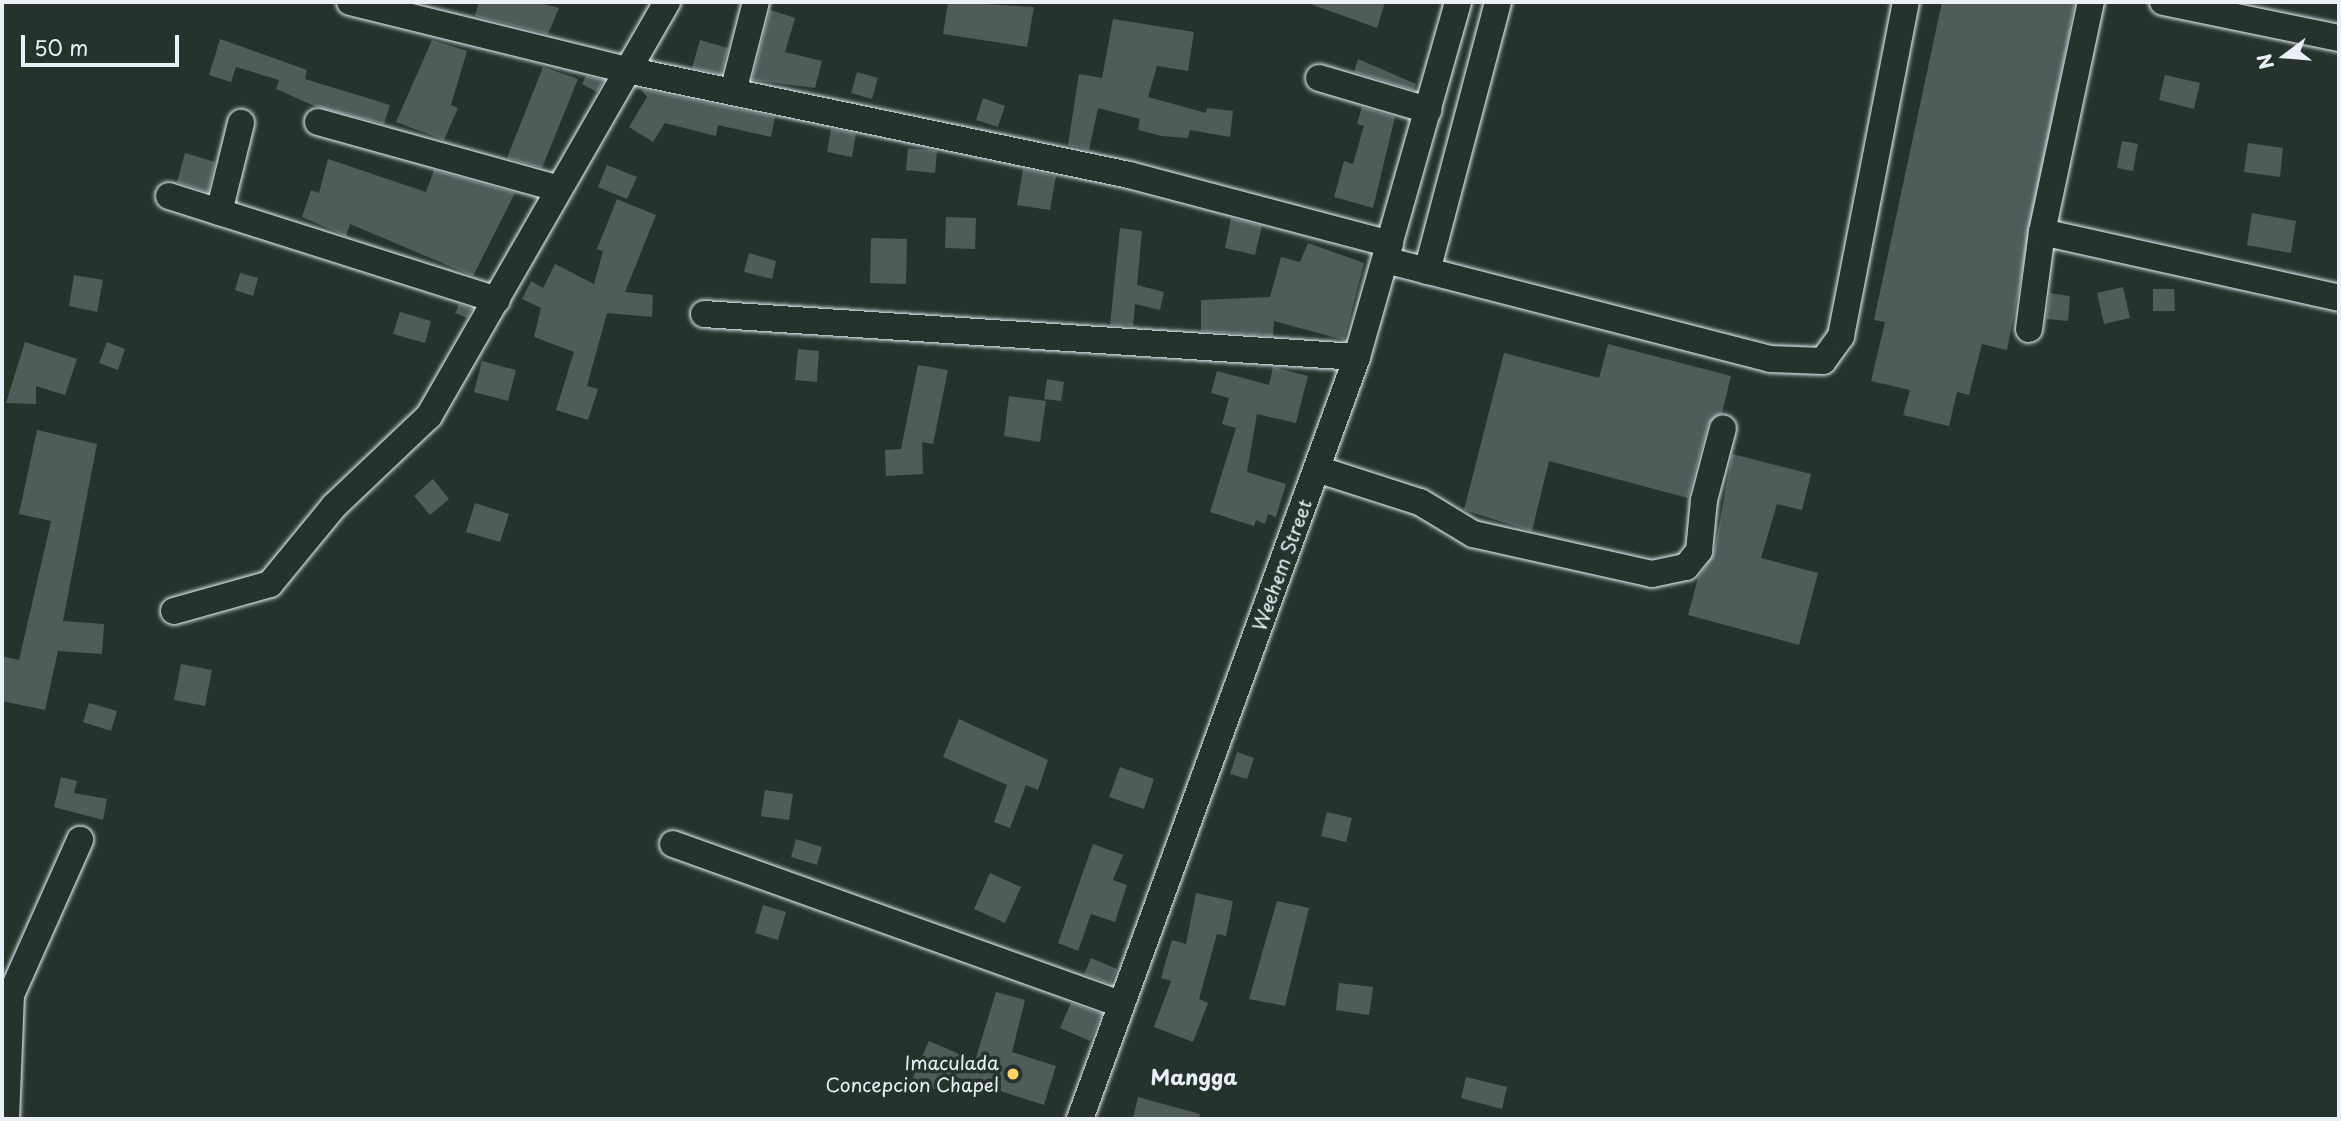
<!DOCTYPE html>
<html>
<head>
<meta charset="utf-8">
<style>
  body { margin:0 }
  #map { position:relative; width:2341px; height:1121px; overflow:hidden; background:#26332d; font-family:"Playpen Sans",sans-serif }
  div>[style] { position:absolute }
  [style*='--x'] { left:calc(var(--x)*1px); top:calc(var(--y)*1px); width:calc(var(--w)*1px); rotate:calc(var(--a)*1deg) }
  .building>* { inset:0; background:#505c59 }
  .roads { filter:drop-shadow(0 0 2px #e8f1f8) drop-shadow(0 0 2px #e8f1f8) }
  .minor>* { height:26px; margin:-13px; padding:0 13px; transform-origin:13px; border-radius:13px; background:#26332d }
  .dots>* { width:19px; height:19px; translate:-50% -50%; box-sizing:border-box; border:4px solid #26332d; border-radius:50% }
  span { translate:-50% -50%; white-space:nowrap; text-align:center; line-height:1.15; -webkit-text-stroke:7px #26332d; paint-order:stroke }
  .street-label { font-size:19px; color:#e8f1f8 }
  .poi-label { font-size:19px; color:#e8f1f8 }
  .right { translate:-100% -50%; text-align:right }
  .neighbourhood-label { font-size:21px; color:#e8f1f8; font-weight:700 }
  .frame { position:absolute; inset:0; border:4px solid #e8f1f8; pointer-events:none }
  .north { position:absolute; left:2250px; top:21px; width:70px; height:70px; -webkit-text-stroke:5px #26332d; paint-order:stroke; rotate:254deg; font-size:19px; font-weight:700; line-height:28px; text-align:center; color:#e8f1f8 }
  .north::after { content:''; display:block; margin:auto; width:24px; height:32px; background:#e8f1f8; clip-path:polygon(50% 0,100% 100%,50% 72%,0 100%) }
  .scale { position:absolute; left:21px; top:35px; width:158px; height:32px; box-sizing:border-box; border:4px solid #e8f1f8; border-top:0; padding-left:9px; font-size:21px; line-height:24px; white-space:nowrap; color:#e8f1f8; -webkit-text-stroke:5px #26332d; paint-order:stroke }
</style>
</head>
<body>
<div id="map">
  <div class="building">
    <div style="clip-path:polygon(479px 2px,536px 2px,559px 8px,548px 34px,475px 16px)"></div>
    <div style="clip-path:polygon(948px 2px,1034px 7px,1027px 47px,943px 34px)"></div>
    <div style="clip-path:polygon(1305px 2px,1385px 2px,1377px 28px)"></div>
    <div style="clip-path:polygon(1942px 2px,2075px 2px,2007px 350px,1982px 344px,1969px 395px,1957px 392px,1949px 426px,1903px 415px,1910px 390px,1871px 381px,1885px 322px,1874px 320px)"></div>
    <div style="clip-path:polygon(770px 10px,795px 18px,785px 52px,822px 61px,815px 88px,752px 80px)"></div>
    <div style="clip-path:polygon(1113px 19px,1194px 32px,1188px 71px,1157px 66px,1148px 97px,1206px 113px,1207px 108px,1233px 111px,1230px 137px,1190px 130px,1188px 138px,1162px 136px,1138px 130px,1140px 119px,1098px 108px,1089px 150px,1068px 145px,1079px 74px,1102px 78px)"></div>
    <div style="clip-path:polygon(220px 39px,307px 70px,305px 79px,390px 105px,384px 124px,317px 107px,276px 89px,279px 80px,236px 67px,231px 82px,209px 75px)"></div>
    <div style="clip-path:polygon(432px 40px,467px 51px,451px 105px,458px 108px,444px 140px,396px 122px)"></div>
    <div style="clip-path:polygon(700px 40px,728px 48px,721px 74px,692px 68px)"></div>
    <div style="clip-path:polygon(1358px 59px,1416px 84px,1414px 90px,1354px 72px)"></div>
    <div style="clip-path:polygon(543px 67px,578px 79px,542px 168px,507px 158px)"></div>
    <div style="clip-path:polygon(857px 72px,878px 78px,872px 99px,851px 93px)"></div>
    <div style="clip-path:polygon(2165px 75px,2200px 83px,2194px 109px,2159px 100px)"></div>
    <div style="clip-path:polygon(586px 76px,604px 80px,597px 92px,582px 84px)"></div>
    <div style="clip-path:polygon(641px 89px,775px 117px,771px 137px,718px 125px,716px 136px,665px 123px,653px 142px,629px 127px,647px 97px)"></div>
    <div style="clip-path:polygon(983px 98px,1005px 106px,998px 127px,976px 120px)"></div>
    <div style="clip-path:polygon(1362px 107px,1395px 117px,1373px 208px,1334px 197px,1344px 161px,1353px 164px,1364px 126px,1357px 124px)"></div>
    <div style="clip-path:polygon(831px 129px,856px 134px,852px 157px,827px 152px)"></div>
    <div style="clip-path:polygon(2122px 141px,2138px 144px,2133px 171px,2117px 168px)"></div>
    <div style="clip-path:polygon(2248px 143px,2283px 148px,2280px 177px,2244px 172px)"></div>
    <div style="clip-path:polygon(908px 148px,937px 151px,935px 173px,906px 170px)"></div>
    <div style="clip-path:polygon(185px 153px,215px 162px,208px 192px,177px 182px)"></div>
    <div style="clip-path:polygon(328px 159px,426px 192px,434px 170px,515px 193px,473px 276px,350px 224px,346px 236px,302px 217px,311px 190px,319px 193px)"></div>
    <div style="clip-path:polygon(607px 165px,637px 177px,627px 199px,598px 187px)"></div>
    <div style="clip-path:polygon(1023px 169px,1056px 176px,1050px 210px,1017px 205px)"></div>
    <div style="clip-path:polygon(617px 199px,656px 215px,625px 292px,653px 295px,652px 317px,607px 313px,587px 386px,598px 389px,588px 420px,556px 410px,574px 352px,534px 337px,541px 308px,522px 299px,531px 281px,543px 288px,555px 264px,594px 284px,603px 251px,597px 249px)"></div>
    <div style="clip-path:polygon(2252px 213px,2296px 221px,2291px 253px,2247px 245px)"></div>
    <div style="clip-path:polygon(946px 217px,976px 218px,975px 249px,945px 248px)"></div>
    <div style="clip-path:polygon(1231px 218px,1262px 226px,1255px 255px,1225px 248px)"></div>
    <div style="clip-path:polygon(1120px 228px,1142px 231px,1137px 285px,1164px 292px,1160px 310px,1135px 304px,1133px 326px,1110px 325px)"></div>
    <div style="clip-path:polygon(871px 238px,907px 239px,906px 284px,870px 283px)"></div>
    <div style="clip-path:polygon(1308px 243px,1364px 263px,1344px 340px,1274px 321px,1273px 336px,1201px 331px,1201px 300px,1270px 297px,1281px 257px,1300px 262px)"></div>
    <div style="clip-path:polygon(749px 253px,776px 261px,772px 279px,744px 272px)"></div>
    <div style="clip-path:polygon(240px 273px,258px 278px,253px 296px,235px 290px)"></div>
    <div style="clip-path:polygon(74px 275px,103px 280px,97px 312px,69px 306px)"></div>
    <div style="clip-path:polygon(2123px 287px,2130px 318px,2104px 324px,2097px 293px)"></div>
    <div style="clip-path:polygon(2153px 289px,2174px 289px,2175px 311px,2153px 311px)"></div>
    <div style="clip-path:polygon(2050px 293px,2070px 296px,2068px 321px,2046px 319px)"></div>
    <div style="clip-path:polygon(459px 304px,472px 309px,467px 318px,455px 313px)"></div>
    <div style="clip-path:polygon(400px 312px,431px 321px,425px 343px,393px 334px)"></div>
    <div style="clip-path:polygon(25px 342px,77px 359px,65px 395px,36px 386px,36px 404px,6px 403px)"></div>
    <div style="clip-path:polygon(107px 342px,125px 349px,118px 370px,99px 363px)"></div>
    <div style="clip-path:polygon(1608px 344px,1731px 376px,1722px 413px,1708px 424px,1688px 498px,1549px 461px,1532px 531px,1464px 510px,1504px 353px,1599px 378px)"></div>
    <div style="clip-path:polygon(798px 349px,819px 351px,817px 382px,795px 380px)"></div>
    <div style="clip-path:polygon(482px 361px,516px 370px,508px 401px,474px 392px)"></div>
    <div style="clip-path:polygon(918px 365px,948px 370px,933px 444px,922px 442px,923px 474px,886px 476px,885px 450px,901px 449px)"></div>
    <div style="clip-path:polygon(1273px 367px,1308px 376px,1296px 423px,1257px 414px,1247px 472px,1286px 484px,1276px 517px,1268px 514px,1265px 524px,1256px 520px,1254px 526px,1210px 512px,1236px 428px,1222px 424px,1229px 398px,1211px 393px,1217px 371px,1269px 385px)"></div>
    <div style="clip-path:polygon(1047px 379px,1064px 382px,1061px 401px,1044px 399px)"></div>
    <div style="clip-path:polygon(1009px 396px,1046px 401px,1040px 442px,1004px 436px)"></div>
    <div style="clip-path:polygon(37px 430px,97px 444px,63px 621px,104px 624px,102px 654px,58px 651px,45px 710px,2px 701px,2px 656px,19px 660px,51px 521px,19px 514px)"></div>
    <div style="clip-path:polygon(1732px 454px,1811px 474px,1802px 510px,1777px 504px,1761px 558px,1818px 573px,1799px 645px,1688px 615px,1698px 578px,1714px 553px)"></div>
    <div style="clip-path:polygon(433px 479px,449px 499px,430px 515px,414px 496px)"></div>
    <div style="clip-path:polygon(475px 503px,509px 514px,500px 542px,466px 532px)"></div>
    <div style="clip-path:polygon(181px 664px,212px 670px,205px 706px,174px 700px)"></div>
    <div style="clip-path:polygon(89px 703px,117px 711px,111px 731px,83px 722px)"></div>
    <div style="clip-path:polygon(959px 719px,1048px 760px,1038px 790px,1026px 785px,1010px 828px,994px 822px,1007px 785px,943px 757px)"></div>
    <div style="clip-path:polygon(1237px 752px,1254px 758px,1247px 779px,1230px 774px)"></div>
    <div style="clip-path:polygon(1120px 767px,1154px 779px,1144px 809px,1109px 797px)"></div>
    <div style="clip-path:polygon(61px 777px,77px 781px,74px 793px,107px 799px,103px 820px,54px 807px)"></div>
    <div style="clip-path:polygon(765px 790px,793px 794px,789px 820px,761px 816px)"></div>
    <div style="clip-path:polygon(1327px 812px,1352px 818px,1346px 842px,1321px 836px)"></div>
    <div style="clip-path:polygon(796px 839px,822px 847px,817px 865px,791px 857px)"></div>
    <div style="clip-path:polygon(1093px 844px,1123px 855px,1113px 880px,1127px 885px,1115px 922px,1091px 914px,1078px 951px,1058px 943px)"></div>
    <div style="clip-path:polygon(990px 873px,1021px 887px,1005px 923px,974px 909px)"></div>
    <div style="clip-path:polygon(1196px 893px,1233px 901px,1226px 936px,1217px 934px,1199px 999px,1208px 1003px,1193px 1042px,1154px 1027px,1171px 981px,1161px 978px,1172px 940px,1186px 944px)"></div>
    <div style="clip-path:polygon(1277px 901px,1309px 908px,1285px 1006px,1249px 999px)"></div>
    <div style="clip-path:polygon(763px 905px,786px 912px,778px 940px,755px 933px)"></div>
    <div style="clip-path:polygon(1091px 958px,1117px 969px,1111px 984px,1084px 974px)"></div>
    <div style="clip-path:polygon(1339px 983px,1373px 987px,1369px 1015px,1336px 1010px)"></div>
    <div style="clip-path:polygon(996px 992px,1025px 1000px,1012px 1052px,1056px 1066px,1044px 1105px,947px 1074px,940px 1092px,912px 1080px,929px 1041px,975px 1061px)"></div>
    <div style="clip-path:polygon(1071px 1003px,1102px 1014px,1090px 1041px,1060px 1028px)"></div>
    <div style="clip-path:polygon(1466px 1077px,1507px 1087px,1502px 1109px,1461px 1098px)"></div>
    <div style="clip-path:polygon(1138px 1097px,1200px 1114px,1199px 1119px,1133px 1119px)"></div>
  </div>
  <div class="roads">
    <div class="minor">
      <div style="--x:350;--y:2;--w:285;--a:13.8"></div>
      <div style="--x:627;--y:70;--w:513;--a:11.81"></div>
      <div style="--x:1129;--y:175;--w:270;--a:14.8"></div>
      <div style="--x:2163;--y:2;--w:180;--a:11.6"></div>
      <div style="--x:1319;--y:78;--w:114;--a:16.4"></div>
      <div style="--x:733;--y:92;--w:93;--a:-75.7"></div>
      <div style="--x:318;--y:122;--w:250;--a:15.5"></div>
      <div style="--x:169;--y:196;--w:344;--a:17.6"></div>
      <div style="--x:219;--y:212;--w:92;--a:-76.1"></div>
      <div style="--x:2042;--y:232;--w:304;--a:12.5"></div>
      <div style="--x:1385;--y:260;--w:398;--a:14.4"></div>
      <div style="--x:1770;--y:359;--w:53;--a:2.2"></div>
      <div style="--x:1823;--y:361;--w:31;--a:-54"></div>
      <div style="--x:1841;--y:336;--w:340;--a:-79"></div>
      <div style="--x:1427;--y:271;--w:278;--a:-75.2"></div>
      <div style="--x:704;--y:314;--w:654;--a:3.77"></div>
      <div style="--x:2029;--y:329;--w:98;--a:-82.4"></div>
      <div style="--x:2042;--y:232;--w:235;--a:-78"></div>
      <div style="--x:1317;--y:469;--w:108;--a:17.8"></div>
      <div style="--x:1420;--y:502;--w:62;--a:31.1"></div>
      <div style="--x:1473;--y:534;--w:183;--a:12.6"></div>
      <div style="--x:1652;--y:574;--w:35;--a:-12"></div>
      <div style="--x:1686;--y:567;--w:21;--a:-51"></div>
      <div style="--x:1699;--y:551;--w:51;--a:-84.4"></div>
      <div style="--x:1704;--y:500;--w:74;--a:-75.2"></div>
      <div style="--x:174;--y:611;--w:100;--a:-15.7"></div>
      <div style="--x:270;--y:584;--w:101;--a:-50.6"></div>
      <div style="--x:334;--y:506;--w:131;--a:-43.5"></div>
      <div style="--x:429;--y:416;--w:478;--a:-60.1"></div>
      <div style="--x:673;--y:844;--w:476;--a:19.7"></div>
      <div style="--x:6;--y:1119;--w:124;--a:-87.7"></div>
      <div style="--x:11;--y:995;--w:170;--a:-66"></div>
      <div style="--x:1080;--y:1119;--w:811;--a:-70.02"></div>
      <div style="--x:1357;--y:357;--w:369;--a:-74.1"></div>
    </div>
  </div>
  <div class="dots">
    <div style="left:1013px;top:1074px;background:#ffd166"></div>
  </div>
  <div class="street-label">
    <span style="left:1282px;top:565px;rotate:-70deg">Weehem Street</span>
  </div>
  <div class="poi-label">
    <span class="right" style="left:999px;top:1074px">Imaculada<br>Concepcion Chapel</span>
  </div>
  <div class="neighbourhood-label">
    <span style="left:1194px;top:1076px">Mangga</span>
  </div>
  <div class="frame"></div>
  <div class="north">N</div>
  <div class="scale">50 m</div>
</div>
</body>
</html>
